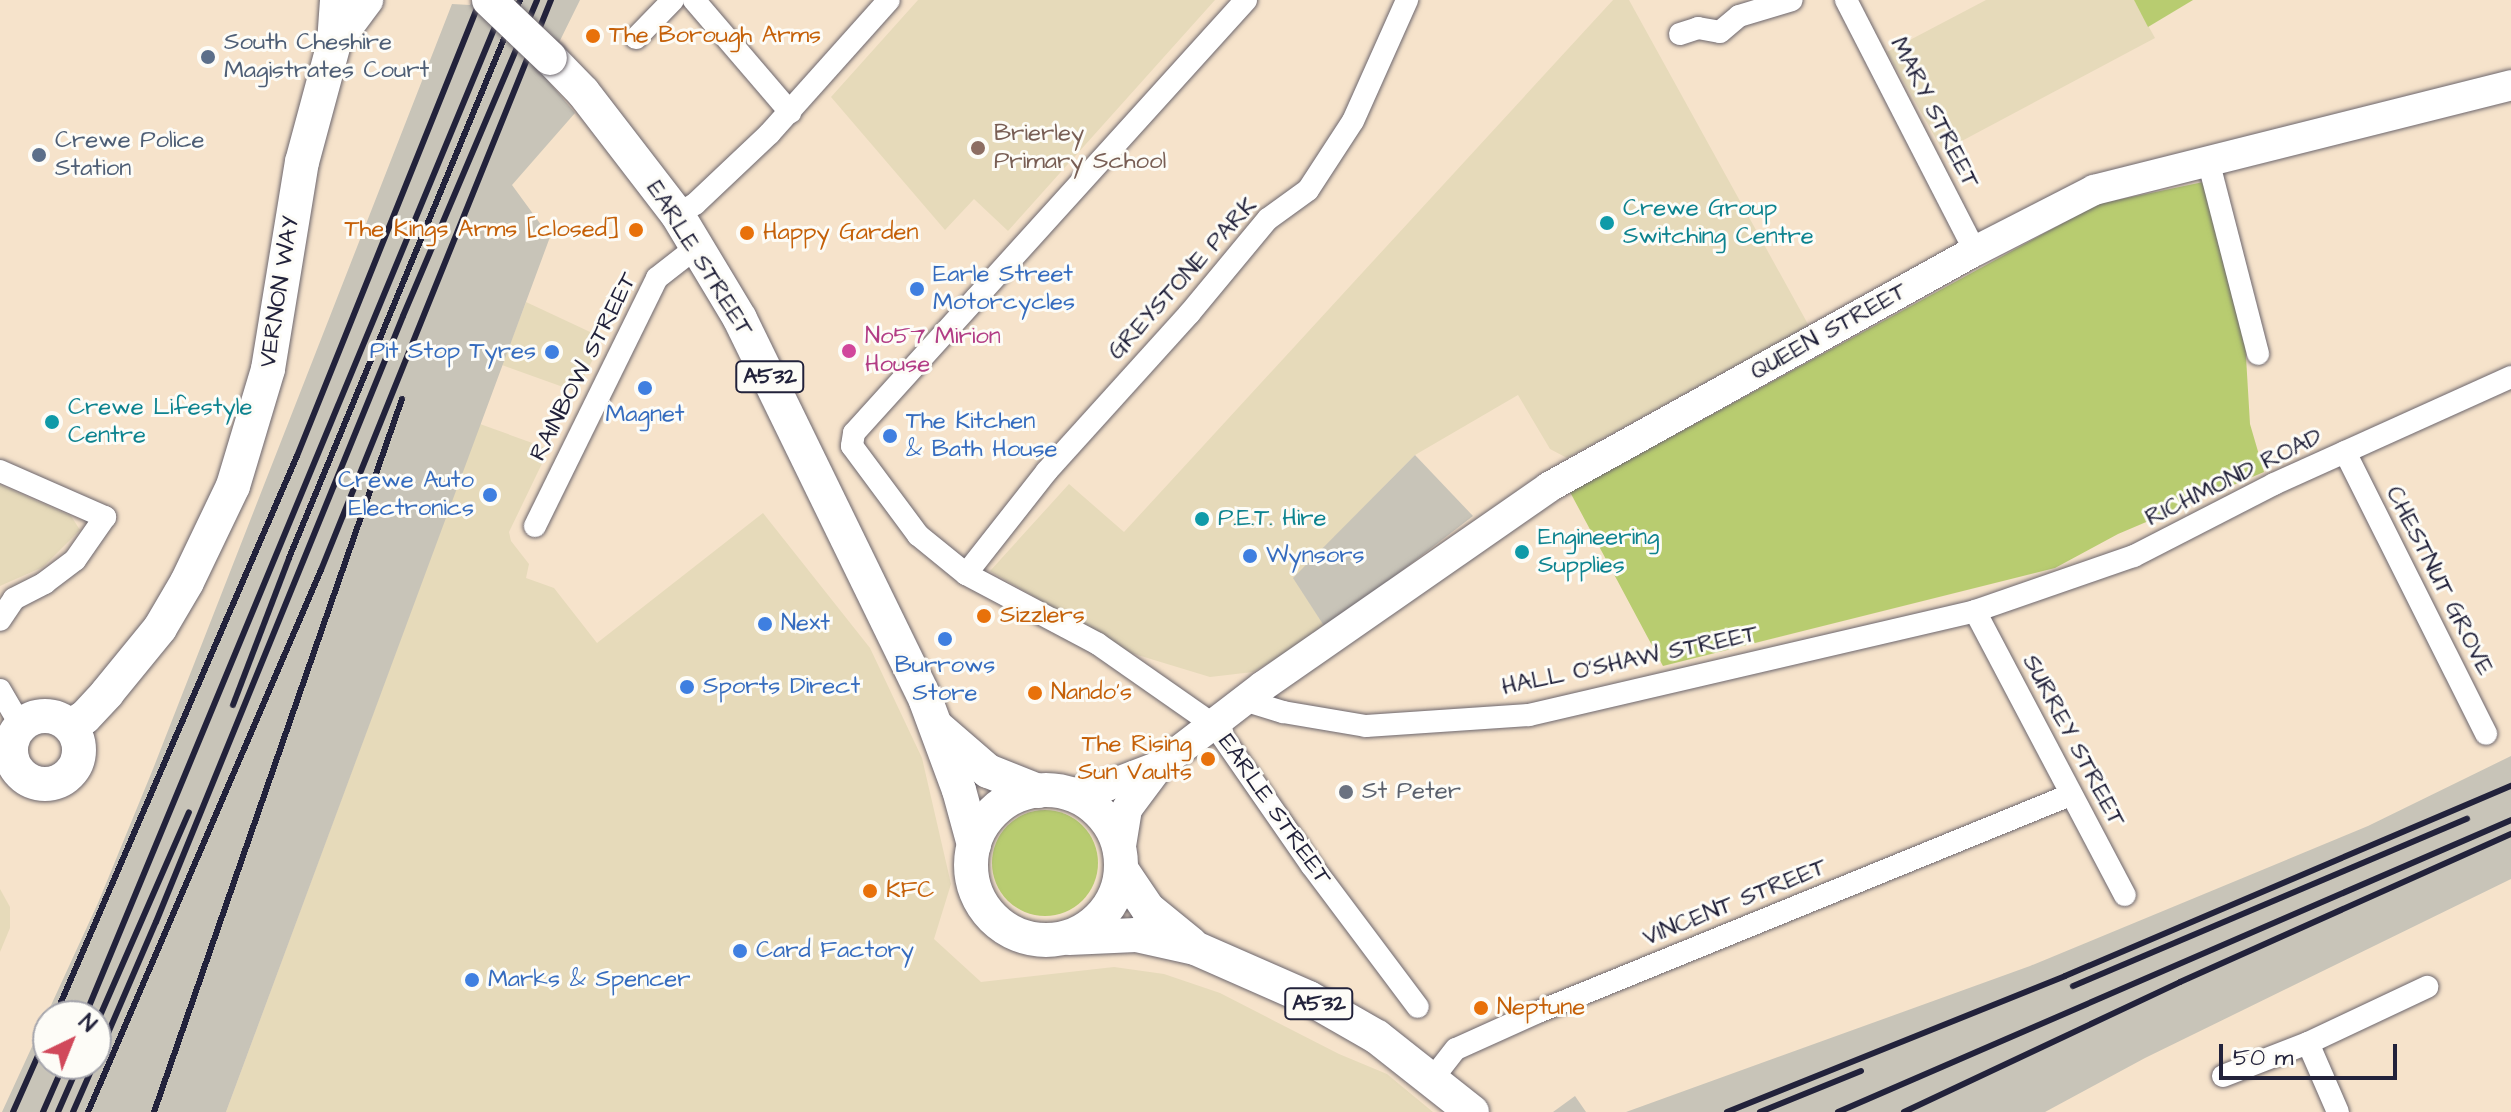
<!DOCTYPE html>
<html>
<head>
<meta charset="utf-8">
<style>
  body { margin:0 }
  #map { position:relative; width:2511px; height:1112px; overflow:hidden; background:#f6e3cb; font-family:"Architects Daughter",sans-serif }
  div>[style] { position:absolute }
  [style*='--x'] { left:calc(var(--x)*1px); top:calc(var(--y)*1px); width:calc(var(--w)*1px); rotate:calc(var(--a)*1deg) }
  .built>* { inset:0; background:#e6daba }
  .industrial>* { inset:0; background:#c8c4b8 }
  .green>* { inset:0; background:#b8cc70 }
  .round { border-radius:50% }
  .roads { filter:drop-shadow(0 0 2px #6c666d) drop-shadow(0 0 2px #6c666d) }
  .street>* { height:22px; margin:-11px; padding:0 11px; transform-origin:11px; border-radius:11px; background:#fff }
  .secondary>* { height:30px; margin:-15px; padding:0 15px; transform-origin:15px; border-radius:15px; background:#fff }
  .primary>* { height:34px; margin:-17px; padding:0 17px; transform-origin:17px; border-radius:17px; background:#fff }
  .primary>.ring { margin:-17px; padding:0; box-sizing:content-box; background:none; border:34px solid #fff; border-radius:50% }
  .rail>* { height:6px; margin:-3px; padding:0 3px; transform-origin:3px; border-radius:3px; background:#22223b }
  .bridges { filter:drop-shadow(0 0 2px #6c666d) drop-shadow(0 0 2px #6c666d) }
  .primary-bridge>* { height:34px; margin:-17px; padding:0 17px; transform-origin:17px; border-radius:17px; background:#fff }
  .dots>* { width:22px; height:22px; translate:-50% -50%; box-sizing:border-box; border:4px solid #fdfcf7; border-radius:50% }
  span { translate:-50% -50%; white-space:nowrap; text-align:center; line-height:1.15; -webkit-text-stroke:6px #fdfcf7; paint-order:stroke }
  .shield-label span { padding:2px 6px; background:#fdfcf7; border:2px solid; border-radius:6px; -webkit-text-stroke-width:0 }
  .shield-label { font-size:22px; color:#22223b; font-weight:700 }
  .food-label { font-size:24px; color:#c56008 }
  .left { translate:0 -50%; text-align:left }
  .right { translate:-100% -50%; text-align:right }
  .service-label { font-size:24px; color:#4e5e75 }
  .street-label { font-size:24px; color:#22223b }
  .education-label { font-size:24px; color:#785e54 }
  .culture-label { font-size:24px; color:#0d838f }
  .shop-label { font-size:24px; color:#366cbe }
  .hotel-label { font-size:24px; color:#b23c85 }
  .worship-label { font-size:24px; color:#5b616d }
  .north { position:absolute; left:32px; top:1000px; width:80px; height:80px; box-sizing:border-box; background:#fdfcf7; border:2px solid #a5a5ac; border-radius:50%; rotate:43deg; font-size:22px; font-weight:700; line-height:32px; text-align:center; color:#22223b }
  .north::after { content:''; display:block; margin:auto; width:28px; height:36px; background:#d1495b; clip-path:polygon(50% 0,100% 100%,50% 72%,0 100%) }
  .scale { position:absolute; left:2219px; top:1044px; width:178px; height:36px; box-sizing:border-box; border:4px solid #22223b; border-top:0; padding-left:10px; font-size:24px; line-height:28px; white-space:nowrap; color:#22223b; -webkit-text-stroke:6px #fdfcf7; paint-order:stroke }
</style>
</head>
<body>
<div id="map">
  <div class="built">
    <div style="clip-path:polygon(918px 0,1215px 0,1008px 231px,974px 199px,945px 230px,831px 97px)"></div>
    <div style="clip-path:polygon(1613px 0,1629px 0,1809px 326px,1567px 458px,1550px 449px,1518px 395px,1415px 455px,1294px 578px,1326px 629px,1253px 672px,1210px 677px,1131px 653px,990px 571px,1069px 484px,1124px 532px)"></div>
    <div style="clip-path:polygon(1986px 0,2134px 0,2155px 38px,1943px 151px,1887px 52px)"></div>
    <div style="clip-path:polygon(526px 302px,603px 338px,577px 392px,502px 365px)"></div>
    <div style="clip-path:polygon(480px 424px,549px 449px,509px 532px,511px 541px,529px 564px,526px 578px,554px 588px,597px 643px,763px 513px,870px 648px,922px 758px,951px 884px,934px 939px,981px 982px,1114px 967px,1164px 974px,1220px 993px,1339px 1054px,1387px 1074px,1433px 1112px,226px 1112px)"></div>
    <div style="clip-path:polygon(0 485px,71px 516px,80px 530px,43px 567px,0 586px)"></div>
    <div style="clip-path:polygon(0 889px,10px 907px,10px 928px,0 952px)"></div>
  </div>
  <div class="industrial">
    <div style="clip-path:polygon(evenodd,473px 0,580px 0,543px 75px,575px 113px,512px 185px,550px 237px,226px 1112px,2px 1112px,98px 903px,153px 769px,452px 4px,470px 5px,473px 0,48px 1016px,96px 1016px,96px 1064px,48px 1064px,48px 1016px)"></div>
    <div style="clip-path:polygon(1415px 455px,1473px 516px,1326px 629px,1293px 578px)"></div>
    <div style="clip-path:polygon(2511px 756px,2511px 879px,2145px 1058px,2045px 1112px,1626px 1112px,2030px 966px,2368px 826px)"></div>
    <div style="clip-path:polygon(1575px 1096px,1586px 1112px,1553px 1112px)"></div>
  </div>
  <div class="green">
    <div style="clip-path:polygon(2134px 0,2193px 0,2148px 27px)"></div>
    <div style="clip-path:polygon(2208px 181px,2245px 340px,2250px 424px,2264px 472px,2118px 534px,2055px 568px,1663px 666px,1570px 492px,2098px 204px)"></div>
    <div class="round" style="left:992px;top:810px;width:106px;height:106px"></div>
  </div>
  <div class="roads">
    <div class="street">
      <div style="--x:694;--y:0;--w:148;--a:49.4"></div>
      <div style="--x:1246;--y:0;--w:584;--a:132.15"></div>
      <div style="--x:854;--y:433;--w:13;--a:99"></div>
      <div style="--x:852;--y:446;--w:111;--a:53.4"></div>
      <div style="--x:918;--y:535;--w:62;--a:39.1"></div>
      <div style="--x:966;--y:574;--w:149;--a:27.9"></div>
      <div style="--x:1098;--y:644;--w:143;--a:35"></div>
      <div style="--x:1215;--y:726;--w:170;--a:55.3"></div>
      <div style="--x:1312;--y:866;--w:176;--a:53.1"></div>
      <div style="--x:1846;--y:0;--w:282;--a:62.8"></div>
      <div style="--x:1680;--y:34;--w:19;--a:-18"></div>
      <div style="--x:1698;--y:28;--w:22;--a:10"></div>
      <div style="--x:1720;--y:32;--w:25;--a:-40"></div>
      <div style="--x:1739;--y:16;--w:55;--a:-16.8"></div>
      <div style="--x:636;--y:38;--w:53;--a:-45.8"></div>
      <div style="--x:2209;--y:164;--w:196;--a:75.5"></div>
      <div style="--x:677;--y:214;--w:21;--a:-29"></div>
      <div style="--x:695;--y:204;--w:103;--a:-43.4"></div>
      <div style="--x:770;--y:133;--w:178;--a:-48.2"></div>
      <div style="--x:2345;--y:452;--w:315;--a:63.4"></div>
      <div style="--x:0;--y:471;--w:115;--a:23.7"></div>
      <div style="--x:105;--y:517;--w:52;--a:124.9"></div>
      <div style="--x:75;--y:560;--w:38;--a:143"></div>
      <div style="--x:45;--y:583;--w:35;--a:153"></div>
      <div style="--x:14;--y:599;--w:25;--a:124"></div>
      <div style="--x:535;--y:526;--w:276;--a:-63.8"></div>
      <div style="--x:657;--y:278;--w:52;--a:-38"></div>
      <div style="--x:966;--y:574;--w:131;--a:-51.8"></div>
      <div style="--x:1047;--y:471;--w:212;--a:-47.9"></div>
      <div style="--x:1189;--y:314;--w:124;--a:-50.3"></div>
      <div style="--x:1268;--y:219;--w:49;--a:-35.9"></div>
      <div style="--x:1308;--y:190;--w:82;--a:-56.9"></div>
      <div style="--x:1353;--y:121;--w:133;--a:-65.9"></div>
      <div style="--x:1975;--y:611;--w:321;--a:62.2"></div>
      <div style="--x:0;--y:690;--w:42;--a:59.7"></div>
      <div style="--x:1247;--y:701;--w:38;--a:17"></div>
      <div style="--x:1283;--y:712;--w:84;--a:9.6"></div>
      <div style="--x:1366;--y:726;--w:163;--a:-3.9"></div>
      <div style="--x:1529;--y:715;--w:458;--a:-13.1"></div>
      <div style="--x:1975;--y:611;--w:168;--a:-19.1"></div>
      <div style="--x:2134;--y:556;--w:157;--a:-27.2"></div>
      <div style="--x:2274;--y:484;--w:260;--a:-24.3"></div>
      <div style="--x:2308;--y:1043;--w:75;--a:66.5"></div>
      <div style="--x:2223;--y:1076;--w:91;--a:-21.2"></div>
      <div style="--x:2308;--y:1043;--w:132;--a:-25.2"></div>
      <div style="--x:1433;--y:1078;--w:37;--a:-52"></div>
      <div style="--x:1456;--y:1049;--w:90;--a:-24.3"></div>
      <div style="--x:1538;--y:1012;--w:575;--a:-22.19"></div>
    </div>
    <div class="secondary">
      <div style="--x:1069;--y:794;--w:39;--a:-12"></div>
      <div style="--x:1107;--y:786;--w:56;--a:-21"></div>
      <div style="--x:1159;--y:766;--w:131;--a:-37.6"></div>
      <div style="--x:1263;--y:686;--w:348;--a:-34.8"></div>
      <div style="--x:1549;--y:487;--w:487;--a:-29"></div>
      <div style="--x:1975;--y:251;--w:134;--a:-27.1"></div>
      <div style="--x:2094;--y:190;--w:430;--a:-14.1"></div>
      <div style="--x:1120;--y:852;--w:44;--a:-80.8"></div>
      <div style="--x:1127;--y:809;--w:54;--a:-53.3"></div>
    </div>
    <div class="primary">
      <div style="--x:334;--y:43;--w:54;--a:-53.3"></div>
      <div style="--x:550;--y:58;--w:47;--a:45.9"></div>
      <div style="--x:583;--y:92;--w:154;--a:52.4"></div>
      <div style="--x:677;--y:214;--w:122;--a:59"></div>
      <div style="--x:740;--y:319;--w:425;--a:64"></div>
      <div style="--x:926;--y:701;--w:95;--a:69.7"></div>
      <div style="--x:959;--y:790;--w:57;--a:74.7"></div>
      <div class="ring" style="left:11px;top:716px;width:34px;height:34px"></div>
      <div style="--x:70;--y:726;--w:17;--a:-31"></div>
      <div style="--x:85;--y:717;--w:33;--a:-47"></div>
      <div style="--x:107;--y:693;--w:84;--a:-50.8"></div>
      <div style="--x:160;--y:628;--w:53;--a:-59.6"></div>
      <div style="--x:187;--y:582;--w:106;--a:-64.4"></div>
      <div style="--x:233;--y:486;--w:122;--a:-73.3"></div>
      <div style="--x:268;--y:369;--w:210;--a:-80.7"></div>
      <div style="--x:302;--y:162;--w:123;--a:-74.9"></div>
      <div style="--x:334;--y:43;--w:43;--a:-86"></div>
      <div style="--x:938;--y:728;--w:66;--a:40.7"></div>
      <div style="--x:988;--y:771;--w:54;--a:21.8"></div>
      <div class="ring" style="left:971px;top:790px;width:116px;height:116px"></div>
      <div style="--x:1121;--y:869;--w:48;--a:56"></div>
      <div style="--x:1148;--y:909;--w:55;--a:39.1"></div>
      <div style="--x:1069;--y:938;--w:67;--a:-2.6"></div>
      <div style="--x:1136;--y:935;--w:60;--a:12.4"></div>
      <div style="--x:1195;--y:948;--w:124;--a:23.7"></div>
      <div style="--x:1309;--y:998;--w:78;--a:29.8"></div>
      <div style="--x:1377;--y:1037;--w:121;--a:38.3"></div>
    </div>
  </div>
  <div class="rail">
    <div style="--x:233;--y:705;--w:157;--a:-69.1"></div>
    <div style="--x:289;--y:558;--w:604;--a:-67.51"></div>
    <div style="--x:2073;--y:986;--w:428;--a:-23"></div>
    <div style="--x:55;--y:1016;--w:610;--a:-66.63"></div>
    <div style="--x:297;--y:456;--w:491;--a:-68.1"></div>
    <div style="--x:85;--y:1016;--w:1100;--a:-67.49"></div>
    <div style="--x:96;--y:1025;--w:232;--a:-66.4"></div>
    <div style="--x:96;--y:1061;--w:151;--a:-66.7"></div>
    <div style="--x:156;--y:922;--w:654;--a:-67.82"></div>
    <div style="--x:403;--y:316;--w:343;--a:-67"></div>
    <div style="--x:13;--y:1112;--w:86;--a:-66.1"></div>
    <div style="--x:43;--y:1112;--w:52;--a:-66.4"></div>
    <div style="--x:58;--y:1112;--w:52;--a:-66.4"></div>
    <div style="--x:73;--y:1112;--w:52;--a:-66.4"></div>
    <div style="--x:88;--y:1112;--w:590;--a:-66.74"></div>
    <div style="--x:321;--y:570;--w:615;--a:-68.03"></div>
    <div style="--x:154;--y:1112;--w:755;--a:-70.82"></div>
    <div style="--x:1727;--y:1112;--w:364;--a:-21.9"></div>
    <div style="--x:2065;--y:976;--w:485;--a:-23.1"></div>
    <div style="--x:1760;--y:1112;--w:109;--a:-22.1"></div>
    <div style="--x:1838;--y:1112;--w:734;--a:-23.45"></div>
    <div style="--x:1904;--y:1112;--w:305;--a:-25.2"></div>
    <div style="--x:2180;--y:982;--w:363;--a:-24.1"></div>
  </div>
  <div class="bridges">
    <div class="primary-bridge">
      <div style="--x:489;--y:0;--w:84;--a:43.6"></div>
    </div>
  </div>
  <div class="dots">
    <div style="left:593px;top:36px;background:#e8710a"></div>
    <div style="left:208px;top:57px;background:#5c6f8a"></div>
    <div style="left:978px;top:148px;background:#8d6e63"></div>
    <div style="left:39px;top:155px;background:#5c6f8a"></div>
    <div style="left:1607px;top:223px;background:#0f9aa8"></div>
    <div style="left:636px;top:230px;background:#e8710a"></div>
    <div style="left:747px;top:233px;background:#e8710a"></div>
    <div style="left:917px;top:289px;background:#3f7fe0"></div>
    <div style="left:849px;top:351px;background:#d1479c"></div>
    <div style="left:552px;top:352px;background:#3f7fe0"></div>
    <div style="left:645px;top:388px;background:#3f7fe0"></div>
    <div style="left:52px;top:422px;background:#0f9aa8"></div>
    <div style="left:890px;top:436px;background:#3f7fe0"></div>
    <div style="left:490px;top:495px;background:#3f7fe0"></div>
    <div style="left:1202px;top:519px;background:#0f9aa8"></div>
    <div style="left:1522px;top:552px;background:#0f9aa8"></div>
    <div style="left:1250px;top:556px;background:#3f7fe0"></div>
    <div style="left:984px;top:616px;background:#e8710a"></div>
    <div style="left:765px;top:624px;background:#3f7fe0"></div>
    <div style="left:945px;top:639px;background:#3f7fe0"></div>
    <div style="left:687px;top:687px;background:#3f7fe0"></div>
    <div style="left:1035px;top:693px;background:#e8710a"></div>
    <div style="left:1208px;top:759px;background:#e8710a"></div>
    <div style="left:1346px;top:792px;background:#6b7280"></div>
    <div style="left:870px;top:891px;background:#e8710a"></div>
    <div style="left:740px;top:951px;background:#3f7fe0"></div>
    <div style="left:472px;top:980px;background:#3f7fe0"></div>
    <div style="left:1481px;top:1008px;background:#e8710a"></div>
  </div>
  <div class="shield-label">
    <span style="left:770px;top:377px">A532</span>
    <span style="left:1319px;top:1004px">A532</span>
  </div>
  <div class="food-label">
    <span class="left" style="left:609px;top:36px">The Borough Arms</span>
    <span class="right" style="left:620px;top:230px">The Kings Arms [closed]</span>
    <span class="left" style="left:763px;top:233px">Happy Garden</span>
    <span class="left" style="left:1000px;top:616px">Sizzlers</span>
    <span class="left" style="left:1051px;top:693px">Nando's</span>
    <span class="right" style="left:1192px;top:759px">The Rising<br>Sun Vaults</span>
    <span class="left" style="left:886px;top:891px">KFC</span>
    <span class="left" style="left:1497px;top:1008px">Neptune</span>
  </div>
  <div class="service-label">
    <span class="left" style="left:224px;top:57px">South Cheshire<br>Magistrates Court</span>
    <span class="left" style="left:55px;top:155px">Crewe Police<br>Station</span>
  </div>
  <div class="street-label">
    <span style="left:1934px;top:113px;rotate:63deg">MARY STREET</span>
    <span style="left:699px;top:259px;rotate:58deg">EARLE STREET</span>
    <span style="left:1183px;top:279px;rotate:-48deg">GREYSTONE PARK</span>
    <span style="left:280px;top:292px;rotate:-81deg">VERNON WAY</span>
    <span style="left:1829px;top:332px;rotate:-29deg">QUEEN STREET</span>
    <span style="left:584px;top:367px;rotate:-63deg">RAINBOW STREET</span>
    <span style="left:2234px;top:478px;rotate:-26deg">RICHMOND ROAD</span>
    <span style="left:2439px;top:581px;rotate:63deg">CHESTNUT GROVE</span>
    <span style="left:1630px;top:661px;rotate:-12deg">HALL O'SHAW STREET</span>
    <span style="left:2073px;top:741px;rotate:62deg">SURREY STREET</span>
    <span style="left:1274px;top:810px;rotate:55deg">EARLE STREET</span>
    <span style="left:1735px;top:903px;rotate:-22deg">VINCENT STREET</span>
  </div>
  <div class="education-label">
    <span class="left" style="left:994px;top:148px">Brierley<br>Primary School</span>
  </div>
  <div class="culture-label">
    <span class="left" style="left:1623px;top:223px">Crewe Group<br>Switching Centre</span>
    <span class="left" style="left:68px;top:422px">Crewe Lifestyle<br>Centre</span>
    <span class="left" style="left:1218px;top:519px">P.E.T. Hire</span>
    <span class="left" style="left:1538px;top:552px">Engineering<br>Supplies</span>
  </div>
  <div class="shop-label">
    <span class="left" style="left:933px;top:289px">Earle Street<br>Motorcycles</span>
    <span class="right" style="left:536px;top:352px">Pit Stop Tyres</span>
    <span style="left:645px;top:415px">Magnet</span>
    <span class="left" style="left:906px;top:436px">The Kitchen<br>&amp; Bath House</span>
    <span class="right" style="left:474px;top:495px">Crewe Auto<br>Electronics</span>
    <span class="left" style="left:1266px;top:556px">Wynsors</span>
    <span class="left" style="left:781px;top:624px">Next</span>
    <span style="left:945px;top:680px">Burrows<br>Store</span>
    <span class="left" style="left:703px;top:687px">Sports Direct</span>
    <span class="left" style="left:756px;top:951px">Card Factory</span>
    <span class="left" style="left:488px;top:980px">Marks &amp; Spencer</span>
  </div>
  <div class="hotel-label">
    <span class="left" style="left:865px;top:351px">No57 Mirion<br>House</span>
  </div>
  <div class="worship-label">
    <span class="left" style="left:1362px;top:792px">St Peter</span>
  </div>
  <div class="north">N</div>
  <div class="scale">50 m</div>
</div>
</body>
</html>
